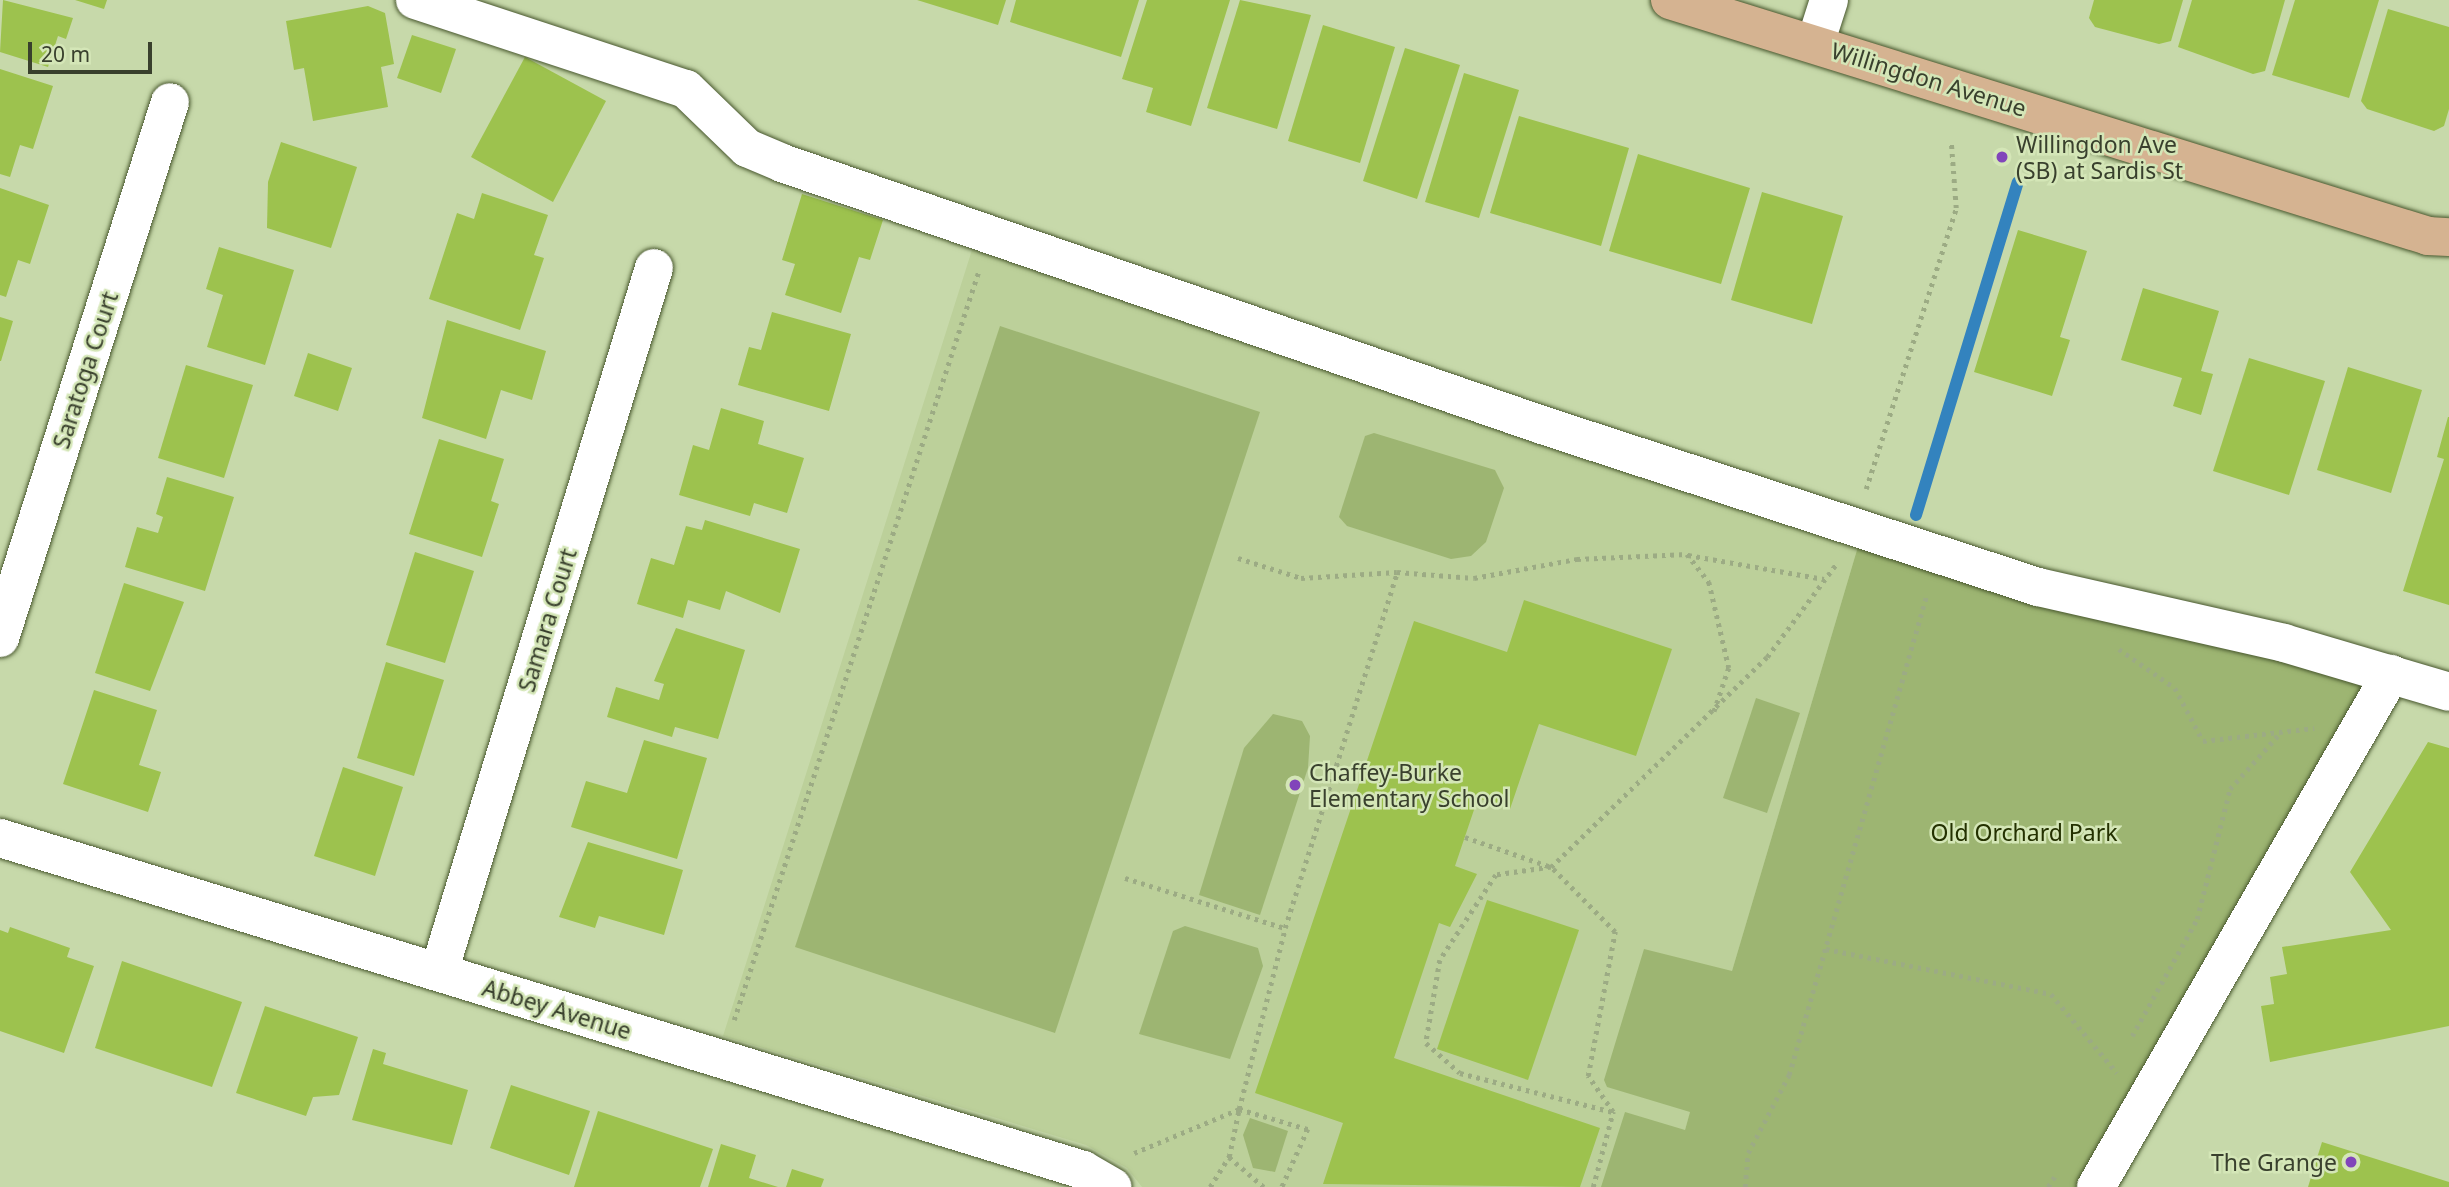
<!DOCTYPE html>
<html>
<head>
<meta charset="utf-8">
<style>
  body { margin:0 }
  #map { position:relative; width:2449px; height:1187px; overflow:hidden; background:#c7d9aa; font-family:"Noto Sans",sans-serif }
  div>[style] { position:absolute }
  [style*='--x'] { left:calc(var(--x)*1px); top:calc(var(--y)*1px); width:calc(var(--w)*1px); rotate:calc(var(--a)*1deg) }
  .built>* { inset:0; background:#bcd09a }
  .green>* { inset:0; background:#9db572 }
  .stream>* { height:12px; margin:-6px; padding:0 6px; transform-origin:6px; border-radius:6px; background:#3383be }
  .building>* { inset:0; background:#9dc24e }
  .path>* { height:4.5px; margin-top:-2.25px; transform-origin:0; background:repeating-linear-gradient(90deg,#9cab84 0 3.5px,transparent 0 8.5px) }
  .roads { filter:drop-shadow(0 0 2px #48572e) drop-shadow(0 0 2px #48572e) }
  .minor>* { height:38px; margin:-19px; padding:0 19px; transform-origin:19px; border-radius:19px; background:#fff }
  .major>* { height:38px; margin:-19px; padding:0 19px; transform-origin:19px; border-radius:19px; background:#d5b391 }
  .dots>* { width:19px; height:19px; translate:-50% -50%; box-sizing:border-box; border:4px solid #d4e6b7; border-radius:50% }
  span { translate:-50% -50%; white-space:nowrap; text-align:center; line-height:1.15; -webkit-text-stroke:5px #d4e6b7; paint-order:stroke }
  .street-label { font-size:23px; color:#39402d }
  .poi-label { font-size:23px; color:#39402d }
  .left { translate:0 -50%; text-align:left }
  .right { translate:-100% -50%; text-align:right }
  .park-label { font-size:23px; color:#243101 }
  .scale { position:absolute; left:28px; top:42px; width:124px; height:32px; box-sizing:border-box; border:4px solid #39402d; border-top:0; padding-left:9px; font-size:21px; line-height:24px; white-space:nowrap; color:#39402d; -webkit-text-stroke:5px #d4e6b7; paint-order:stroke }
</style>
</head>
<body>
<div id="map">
  <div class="built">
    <div style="clip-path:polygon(978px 231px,1862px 533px,1668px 1187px,1142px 1187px,1127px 1168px,1086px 1145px,723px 1036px)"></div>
  </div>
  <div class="green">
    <div style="clip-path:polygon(1000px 326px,1260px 412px,1055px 1033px,795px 947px)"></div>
    <div style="clip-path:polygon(1374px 433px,1495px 470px,1504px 488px,1486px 542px,1471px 556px,1451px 559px,1347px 526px,1339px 517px,1365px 436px)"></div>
    <div style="clip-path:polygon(1862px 533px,2391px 674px,2096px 1187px,1601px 1187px,1625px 1112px,1685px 1130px,1690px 1112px,1607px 1087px,1604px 1080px,1644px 949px,1732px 971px)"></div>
    <div style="clip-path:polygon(1756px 698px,1800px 713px,1767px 813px,1723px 798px)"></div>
    <div style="clip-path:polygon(1273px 714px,1302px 721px,1310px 736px,1308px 768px,1260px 915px,1199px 895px,1244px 748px)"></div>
    <div style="clip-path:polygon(1185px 926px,1258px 948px,1263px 966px,1230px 1059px,1139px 1034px,1173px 931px)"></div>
    <div style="clip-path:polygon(1250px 1118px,1288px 1131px,1275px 1172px,1253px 1168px,1243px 1135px)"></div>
  </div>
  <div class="stream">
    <div style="--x:1916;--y:515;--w:348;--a:-73"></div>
  </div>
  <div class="building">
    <div style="clip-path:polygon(3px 0,73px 18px,66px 39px,58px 36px,48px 67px,0 52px)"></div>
    <div style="clip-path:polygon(75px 0,107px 0,104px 9px)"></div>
    <div style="clip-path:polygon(917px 0,1006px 0,998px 25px)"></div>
    <div style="clip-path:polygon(1016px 0,1139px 0,1121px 57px,1010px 22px)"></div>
    <div style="clip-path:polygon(1147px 0,1230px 0,1191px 126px,1146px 112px,1153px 88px,1122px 79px)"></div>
    <div style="clip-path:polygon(1240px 0,1311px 15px,1277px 129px,1207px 108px)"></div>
    <div style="clip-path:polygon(2094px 0,2183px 0,2171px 41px,2159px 44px,2095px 27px,2089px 18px)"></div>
    <div style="clip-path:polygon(2192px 0,2285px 0,2265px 71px,2253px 74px,2178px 47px)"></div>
    <div style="clip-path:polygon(2295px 0,2379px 0,2349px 98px,2272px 75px)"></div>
    <div style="clip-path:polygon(368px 6px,385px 13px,394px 64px,381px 67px,388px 107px,313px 121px,304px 68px,294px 70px,286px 21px)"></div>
    <div style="clip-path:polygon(2388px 9px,2449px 27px,2449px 109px,2444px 126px,2434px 131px,2367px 109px,2361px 101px)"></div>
    <div style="clip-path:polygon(1323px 25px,1395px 47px,1360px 163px,1288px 141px)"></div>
    <div style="clip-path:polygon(412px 35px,456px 49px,441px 93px,397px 78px)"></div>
    <div style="clip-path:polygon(1405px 48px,1460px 65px,1417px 199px,1363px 181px)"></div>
    <div style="clip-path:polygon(525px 57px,606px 101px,553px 202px,471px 157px)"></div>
    <div style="clip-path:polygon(0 69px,53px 86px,33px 149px,20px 145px,10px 177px,0 174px)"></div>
    <div style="clip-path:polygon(1464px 73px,1519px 90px,1479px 218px,1425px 202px)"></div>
    <div style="clip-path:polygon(1519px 116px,1629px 148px,1601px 246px,1490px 213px)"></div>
    <div style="clip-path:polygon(281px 142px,357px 167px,331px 248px,267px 228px,268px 182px)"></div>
    <div style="clip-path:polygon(1638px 154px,1750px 188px,1721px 284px,1609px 251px)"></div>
    <div style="clip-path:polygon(0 188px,49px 205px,30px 264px,18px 260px,6px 297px,0 295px)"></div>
    <div style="clip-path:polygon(1762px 192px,1843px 216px,1812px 324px,1731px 300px)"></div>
    <div style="clip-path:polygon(482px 193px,548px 215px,534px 255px,544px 258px,520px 330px,429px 299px,457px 213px,474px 219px)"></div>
    <div style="clip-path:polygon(802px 194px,883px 220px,870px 260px,859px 257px,841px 313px,785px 295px,795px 264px,782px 260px)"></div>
    <div style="clip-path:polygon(2018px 230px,2087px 251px,2060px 337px,2070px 340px,2052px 396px,1974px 372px)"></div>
    <div style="clip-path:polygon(219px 247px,294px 270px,265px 365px,207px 347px,223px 295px,206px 289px)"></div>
    <div style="clip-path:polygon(2143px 288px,2219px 311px,2201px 371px,2213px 374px,2201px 415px,2173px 406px,2182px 378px,2121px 360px)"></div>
    <div style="clip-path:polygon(772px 312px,851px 334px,829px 411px,738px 385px,749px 347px,761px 350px)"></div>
    <div style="clip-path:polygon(0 317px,13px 321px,1px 361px,0 361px)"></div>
    <div style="clip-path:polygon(447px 320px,546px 351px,532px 400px,501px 390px,486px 439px,422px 418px)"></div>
    <div style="clip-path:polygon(308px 353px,352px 368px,338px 411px,294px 396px)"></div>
    <div style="clip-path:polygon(2249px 358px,2325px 381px,2289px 495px,2213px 471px)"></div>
    <div style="clip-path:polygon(186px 365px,253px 385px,224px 478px,158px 458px)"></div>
    <div style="clip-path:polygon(2348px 367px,2422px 390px,2391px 493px,2317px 470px)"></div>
    <div style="clip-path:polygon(721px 408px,764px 421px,758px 444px,804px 458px,787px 513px,754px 503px,750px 516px,679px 495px,693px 445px,709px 450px)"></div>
    <div style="clip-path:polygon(2448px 417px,2449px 417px,2449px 605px,2403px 591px,2444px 459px,2437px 457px)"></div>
    <div style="clip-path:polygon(439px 439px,504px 459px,491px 501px,499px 504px,482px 557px,409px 534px)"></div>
    <div style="clip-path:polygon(167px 477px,234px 497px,205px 591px,125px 567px,137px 527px,158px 533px,163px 517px,156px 514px)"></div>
    <div style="clip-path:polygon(705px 520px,800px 549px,780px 613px,726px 591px,720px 610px,688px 600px,683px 618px,637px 604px,651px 558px,674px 565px,686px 526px,702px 530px)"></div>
    <div style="clip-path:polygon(415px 552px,474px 571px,445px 663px,386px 645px)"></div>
    <div style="clip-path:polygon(124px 583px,184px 602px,150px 691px,95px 673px)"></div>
    <div style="clip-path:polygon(1524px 600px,1672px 649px,1636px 756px,1539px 724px,1510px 809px,1478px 798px,1455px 866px,1477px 874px,1450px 927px,1439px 923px,1394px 1058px,1600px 1128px,1580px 1187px,1323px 1184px,1343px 1123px,1255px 1093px,1414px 621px,1507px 652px)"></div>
    <div style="clip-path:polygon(676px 628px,745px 650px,718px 739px,675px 727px,672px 737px,607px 717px,616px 687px,659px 700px,664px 684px,654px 681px)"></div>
    <div style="clip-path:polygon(386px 662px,444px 680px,414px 776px,357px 758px)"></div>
    <div style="clip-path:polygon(94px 690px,157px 710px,139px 765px,161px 772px,148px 812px,63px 784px)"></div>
    <div style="clip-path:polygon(644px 740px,707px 758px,677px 859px,571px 827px,586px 781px,627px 793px)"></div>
    <div style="clip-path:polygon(2428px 742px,2449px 748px,2449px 1026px,2270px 1062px,2261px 1006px,2274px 1004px,2270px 977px,2287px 974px,2282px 947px,2391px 930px,2350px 872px)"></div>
    <div style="clip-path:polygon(343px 767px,403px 787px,375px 876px,314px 856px)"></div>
    <div style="clip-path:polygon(588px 842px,683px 870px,664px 935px,599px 916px,595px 928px,559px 917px)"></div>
    <div style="clip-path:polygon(1487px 900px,1579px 930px,1528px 1080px,1437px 1049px)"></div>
    <div style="clip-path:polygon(10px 927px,70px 948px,67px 957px,94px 966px,64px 1053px,0 1031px,0 930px,8px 933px)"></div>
    <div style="clip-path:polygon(122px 961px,242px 1002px,212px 1087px,95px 1048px)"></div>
    <div style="clip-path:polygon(265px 1006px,358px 1037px,339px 1095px,313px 1097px,306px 1116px,236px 1093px)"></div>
    <div style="clip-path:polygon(373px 1049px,386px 1053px,383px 1064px,468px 1090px,452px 1145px,352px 1120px)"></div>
    <div style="clip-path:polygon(511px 1085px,590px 1111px,569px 1175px,490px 1148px)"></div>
    <div style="clip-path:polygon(598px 1111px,713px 1149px,700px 1187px,574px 1187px)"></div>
    <div style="clip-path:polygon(2322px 1142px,2449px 1182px,2449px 1187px,2308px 1187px)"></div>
    <div style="clip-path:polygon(721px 1144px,756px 1155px,749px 1178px,778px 1187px,708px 1187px)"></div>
    <div style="clip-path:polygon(792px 1169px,824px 1179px,821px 1187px,786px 1187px)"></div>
  </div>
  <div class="path">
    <div style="--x:1866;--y:489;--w:295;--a:-72.2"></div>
    <div style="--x:1956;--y:208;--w:67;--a:-94.3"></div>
    <div style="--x:1688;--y:555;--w:138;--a:10"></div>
    <div style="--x:1238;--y:558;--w:66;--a:17.6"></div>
    <div style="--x:1301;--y:578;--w:96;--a:-3.6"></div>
    <div style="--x:2119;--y:649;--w:68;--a:34.9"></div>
    <div style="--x:2175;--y:688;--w:60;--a:62.2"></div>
    <div style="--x:2203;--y:741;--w:112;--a:-6.7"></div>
    <div style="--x:1465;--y:837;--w:91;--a:19.2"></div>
    <div style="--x:1551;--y:867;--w:301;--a:-44.2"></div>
    <div style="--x:1767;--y:657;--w:117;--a:-53.3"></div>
    <div style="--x:1125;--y:878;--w:168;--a:17.4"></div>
    <div style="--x:1826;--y:949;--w:229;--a:11.3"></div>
    <div style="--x:2051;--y:994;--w:103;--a:50.1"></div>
    <div style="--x:734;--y:1020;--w:786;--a:-71.91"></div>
    <div style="--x:2132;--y:1036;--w:134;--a:-60.9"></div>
    <div style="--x:2197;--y:919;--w:134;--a:-75.8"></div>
    <div style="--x:2230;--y:789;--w:76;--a:-48.2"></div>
    <div style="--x:1134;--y:1153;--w:114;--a:-22.7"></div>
    <div style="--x:1239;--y:1109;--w:187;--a:-75.7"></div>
    <div style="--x:1285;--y:928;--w:373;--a:-72.5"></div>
    <div style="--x:1397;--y:572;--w:77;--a:4.5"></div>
    <div style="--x:1474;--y:578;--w:105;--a:-10.5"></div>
    <div style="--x:1577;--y:559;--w:110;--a:-2.6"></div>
    <div style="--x:1687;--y:554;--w:36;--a:52"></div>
    <div style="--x:1709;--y:582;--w:88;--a:76.9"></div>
    <div style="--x:1729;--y:668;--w:46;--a:108.8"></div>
    <div style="--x:1229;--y:1157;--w:46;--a:40.6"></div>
    <div style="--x:1210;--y:1187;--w:36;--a:-58"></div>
    <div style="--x:1229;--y:1157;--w:49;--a:-78.2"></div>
    <div style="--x:1239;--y:1109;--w:72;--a:16.2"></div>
    <div style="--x:1308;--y:1129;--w:64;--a:114.1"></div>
    <div style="--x:1593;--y:1187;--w:78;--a:-75.1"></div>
    <div style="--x:1613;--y:1112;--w:44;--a:-124.8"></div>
    <div style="--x:1588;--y:1076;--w:147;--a:-79.4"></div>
    <div style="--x:1615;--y:932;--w:91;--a:-134.6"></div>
    <div style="--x:1551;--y:867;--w:56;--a:171.7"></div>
    <div style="--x:1496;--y:875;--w:102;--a:123.4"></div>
    <div style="--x:1440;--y:960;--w:84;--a:99.6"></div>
    <div style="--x:1426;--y:1043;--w:45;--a:41.4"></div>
    <div style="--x:1460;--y:1073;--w:158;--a:14.3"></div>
    <div style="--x:1745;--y:1187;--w:34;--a:-85"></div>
    <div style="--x:1748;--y:1153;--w:88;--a:-62.3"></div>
    <div style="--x:1789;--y:1075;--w:499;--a:-74"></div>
    <div style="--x:2048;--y:1187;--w:13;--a:-58"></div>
  </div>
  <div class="roads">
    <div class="minor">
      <div style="--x:415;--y:0;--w:285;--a:18.2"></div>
      <div style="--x:686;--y:89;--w:85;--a:44"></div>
      <div style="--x:747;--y:148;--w:38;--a:23"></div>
      <div style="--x:782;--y:163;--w:804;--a:19.02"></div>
      <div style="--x:1542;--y:425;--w:522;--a:18.09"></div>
      <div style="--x:2038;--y:587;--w:252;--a:12.8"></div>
      <div style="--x:2284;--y:643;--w:172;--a:16.5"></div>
      <div style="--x:1815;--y:44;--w:46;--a:-72.3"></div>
      <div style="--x:0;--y:638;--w:562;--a:-72.4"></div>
      <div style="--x:0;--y:838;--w:1133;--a:17.04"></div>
      <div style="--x:1083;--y:1170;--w:34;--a:30"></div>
      <div style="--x:439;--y:972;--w:736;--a:-73.02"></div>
      <div style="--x:2096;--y:1187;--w:592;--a:-60.1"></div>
    </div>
    <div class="major">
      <div style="--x:1670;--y:0;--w:794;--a:17.29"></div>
      <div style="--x:2428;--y:236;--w:21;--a:3"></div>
    </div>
  </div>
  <div class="dots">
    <div style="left:2002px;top:157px;background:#8145ba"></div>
    <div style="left:1295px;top:785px;background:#8145ba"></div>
    <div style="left:2351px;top:1162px;background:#8145ba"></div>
  </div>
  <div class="street-label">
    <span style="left:1929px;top:79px;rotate:17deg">Willingdon Avenue</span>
    <span style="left:85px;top:370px;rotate:-72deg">Saratoga Court</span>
    <span style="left:547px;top:620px;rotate:-73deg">Samara Court</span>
    <span style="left:557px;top:1009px;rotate:17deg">Abbey Avenue</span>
  </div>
  <div class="poi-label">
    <span class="left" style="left:2016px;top:157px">Willingdon Ave<br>(SB) at Sardis St</span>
    <span class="left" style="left:1309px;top:785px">Chaffey-Burke<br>Elementary School</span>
    <span class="right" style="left:2337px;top:1162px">The Grange</span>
  </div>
  <div class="park-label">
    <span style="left:2024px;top:832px">Old Orchard Park</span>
  </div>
  <div class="scale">20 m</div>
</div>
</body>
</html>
